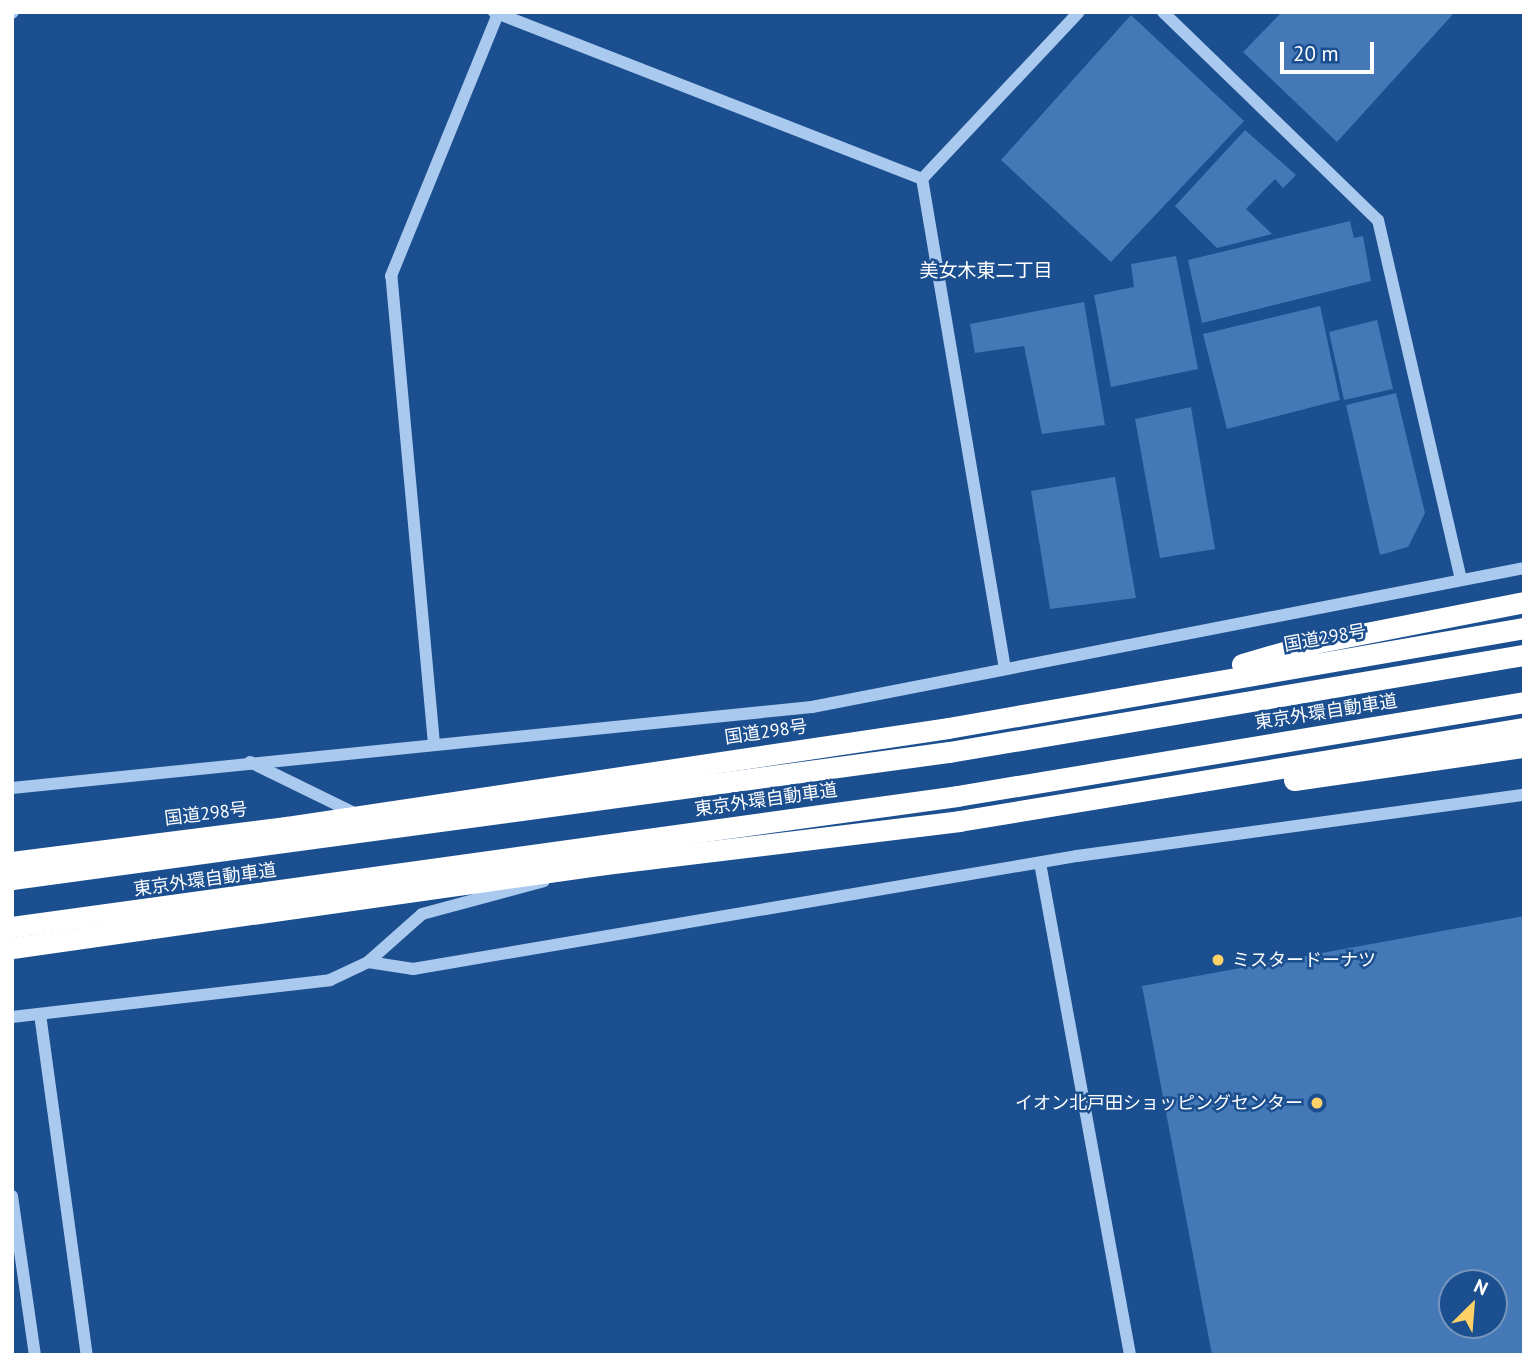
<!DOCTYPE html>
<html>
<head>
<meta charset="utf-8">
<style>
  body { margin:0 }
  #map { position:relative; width:1536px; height:1367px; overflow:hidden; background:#1b4f8f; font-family:"PT Sans","Noto Sans JP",sans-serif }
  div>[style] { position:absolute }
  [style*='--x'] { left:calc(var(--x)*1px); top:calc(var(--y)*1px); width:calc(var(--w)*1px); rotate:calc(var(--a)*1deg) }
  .building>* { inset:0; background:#4478b7 }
  .minor>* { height:12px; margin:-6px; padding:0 6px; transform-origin:6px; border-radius:6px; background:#a9c9ee }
  .highway>* { height:21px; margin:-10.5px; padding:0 10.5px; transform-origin:10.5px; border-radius:10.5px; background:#fff }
  .dots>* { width:19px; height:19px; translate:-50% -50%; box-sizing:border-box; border:4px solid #1b4f8f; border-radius:50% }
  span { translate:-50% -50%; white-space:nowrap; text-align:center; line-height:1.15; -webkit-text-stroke:5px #1b4f8f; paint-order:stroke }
  .street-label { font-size:18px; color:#fff }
  .poi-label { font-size:18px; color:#fff }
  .left { translate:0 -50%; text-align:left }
  .right { translate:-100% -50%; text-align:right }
  .neighbourhood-label { font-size:19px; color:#fff }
  .frame { position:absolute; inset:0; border:14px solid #fff; pointer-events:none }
  .north { position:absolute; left:1438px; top:1269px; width:70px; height:70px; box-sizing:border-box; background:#1b4f8f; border:2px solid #7695bc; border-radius:50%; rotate:25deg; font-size:19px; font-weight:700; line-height:28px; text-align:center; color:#fff }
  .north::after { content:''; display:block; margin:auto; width:24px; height:32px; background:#ffd166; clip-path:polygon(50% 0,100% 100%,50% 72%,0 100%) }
  .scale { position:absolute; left:1280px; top:42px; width:94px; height:32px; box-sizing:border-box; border:4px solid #fff; border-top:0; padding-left:9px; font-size:21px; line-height:24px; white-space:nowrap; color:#fff; -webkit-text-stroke:5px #1b4f8f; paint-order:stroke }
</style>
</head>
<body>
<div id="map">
  <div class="building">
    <div style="clip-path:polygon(1282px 12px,1455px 12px,1337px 142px,1243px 52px)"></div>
    <div style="clip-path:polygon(1131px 15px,1244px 121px,1111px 262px,1001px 160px)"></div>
    <div style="clip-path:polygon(1245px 130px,1296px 175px,1283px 188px,1275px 179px,1246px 209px,1272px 234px,1217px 248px,1175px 206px)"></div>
    <div style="clip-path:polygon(1350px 221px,1354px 238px,1363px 236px,1371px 281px,1202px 323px,1188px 260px)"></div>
    <div style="clip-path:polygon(1176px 256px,1198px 369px,1111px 387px,1094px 295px,1134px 287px,1131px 264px)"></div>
    <div style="clip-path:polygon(1084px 302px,1105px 425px,1042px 434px,1024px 346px,975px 353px,970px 324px)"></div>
    <div style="clip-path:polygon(1320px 306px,1340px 400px,1227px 429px,1203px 334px)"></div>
    <div style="clip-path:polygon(1377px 320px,1393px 389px,1344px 400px,1329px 332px)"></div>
    <div style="clip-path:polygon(1396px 393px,1425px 513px,1408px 547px,1380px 555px,1346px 405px)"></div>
    <div style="clip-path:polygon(1191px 407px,1215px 549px,1160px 558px,1135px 419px)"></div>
    <div style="clip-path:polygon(1115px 477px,1136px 598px,1050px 609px,1031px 491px)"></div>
    <div style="clip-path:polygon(evenodd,1524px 916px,1524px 1355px,1212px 1355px,1142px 986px,1524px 916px,1452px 1283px,1494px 1283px,1494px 1325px,1452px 1325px,1452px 1283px)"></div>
  </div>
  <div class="minor">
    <div style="--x:494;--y:12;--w:459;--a:21.3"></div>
    <div style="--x:1163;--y:12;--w:299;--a:44.1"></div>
    <div style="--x:1378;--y:220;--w:369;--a:77"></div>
    <div style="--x:12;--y:13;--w:1;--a:-45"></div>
    <div style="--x:1005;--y:669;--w:497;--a:-99.6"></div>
    <div style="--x:922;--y:179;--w:229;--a:-46.8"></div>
    <div style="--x:434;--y:744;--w:470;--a:-95.2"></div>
    <div style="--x:391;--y:276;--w:283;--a:-67.8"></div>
    <div style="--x:250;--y:762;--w:118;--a:26.1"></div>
    <div style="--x:12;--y:788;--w:804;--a:-5.78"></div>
    <div style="--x:812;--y:707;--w:725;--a:-11.05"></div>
    <div style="--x:1040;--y:863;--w:500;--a:79.63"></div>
    <div style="--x:368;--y:962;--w:46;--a:8.8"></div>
    <div style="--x:413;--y:969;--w:674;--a:-9.66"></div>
    <div style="--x:1077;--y:856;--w:451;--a:-7.8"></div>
    <div style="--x:40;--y:1014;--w:344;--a:82.2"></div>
    <div style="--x:12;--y:1017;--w:320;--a:-6.6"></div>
    <div style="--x:330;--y:980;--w:42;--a:-25.3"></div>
    <div style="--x:368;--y:962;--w:72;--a:-41.6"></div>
    <div style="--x:422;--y:914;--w:126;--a:-15.1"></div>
    <div style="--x:12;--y:1196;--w:161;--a:81.8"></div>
  </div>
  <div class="highway">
    <div style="--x:1242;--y:664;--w:76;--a:-16"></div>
    <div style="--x:1315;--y:643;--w:213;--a:-11.1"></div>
    <div style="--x:1294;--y:780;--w:232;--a:-8.2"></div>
    <div style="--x:12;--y:862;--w:277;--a:-7.3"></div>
    <div style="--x:287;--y:827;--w:668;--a:-8.52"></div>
    <div style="--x:948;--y:728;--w:585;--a:-9.85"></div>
    <div style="--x:12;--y:879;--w:946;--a:-7.72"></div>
    <div style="--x:949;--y:752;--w:583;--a:-9.58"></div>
    <div style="--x:12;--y:927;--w:954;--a:-7.89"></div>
    <div style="--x:957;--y:796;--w:575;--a:-9.41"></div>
    <div style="--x:12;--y:948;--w:599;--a:-8.06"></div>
    <div style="--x:605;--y:864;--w:357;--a:-6.9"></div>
    <div style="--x:959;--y:821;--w:573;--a:-9.35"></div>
  </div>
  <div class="dots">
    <div style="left:1218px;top:960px;background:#ffd166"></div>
    <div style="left:1317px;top:1103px;background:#ffd166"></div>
  </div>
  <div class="street-label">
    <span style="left:1325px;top:638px;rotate:-10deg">国道298号</span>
    <span style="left:1326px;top:712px;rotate:-9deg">東京外環自動車道</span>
    <span style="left:766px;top:732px;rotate:-8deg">国道298号</span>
    <span style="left:766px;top:800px;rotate:-8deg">東京外環自動車道</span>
    <span style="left:206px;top:814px;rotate:-7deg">国道298号</span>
    <span style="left:205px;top:880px;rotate:-8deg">東京外環自動車道</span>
  </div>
  <div class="poi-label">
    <span class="left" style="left:1232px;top:960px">ミスタードーナツ</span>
    <span class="right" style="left:1303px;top:1103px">イオン北戸田ショッピングセンター</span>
  </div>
  <div class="neighbourhood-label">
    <span style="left:986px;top:271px">美女木東二丁目</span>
  </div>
  <div class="frame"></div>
  <div class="north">N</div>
  <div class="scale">20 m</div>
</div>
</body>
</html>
